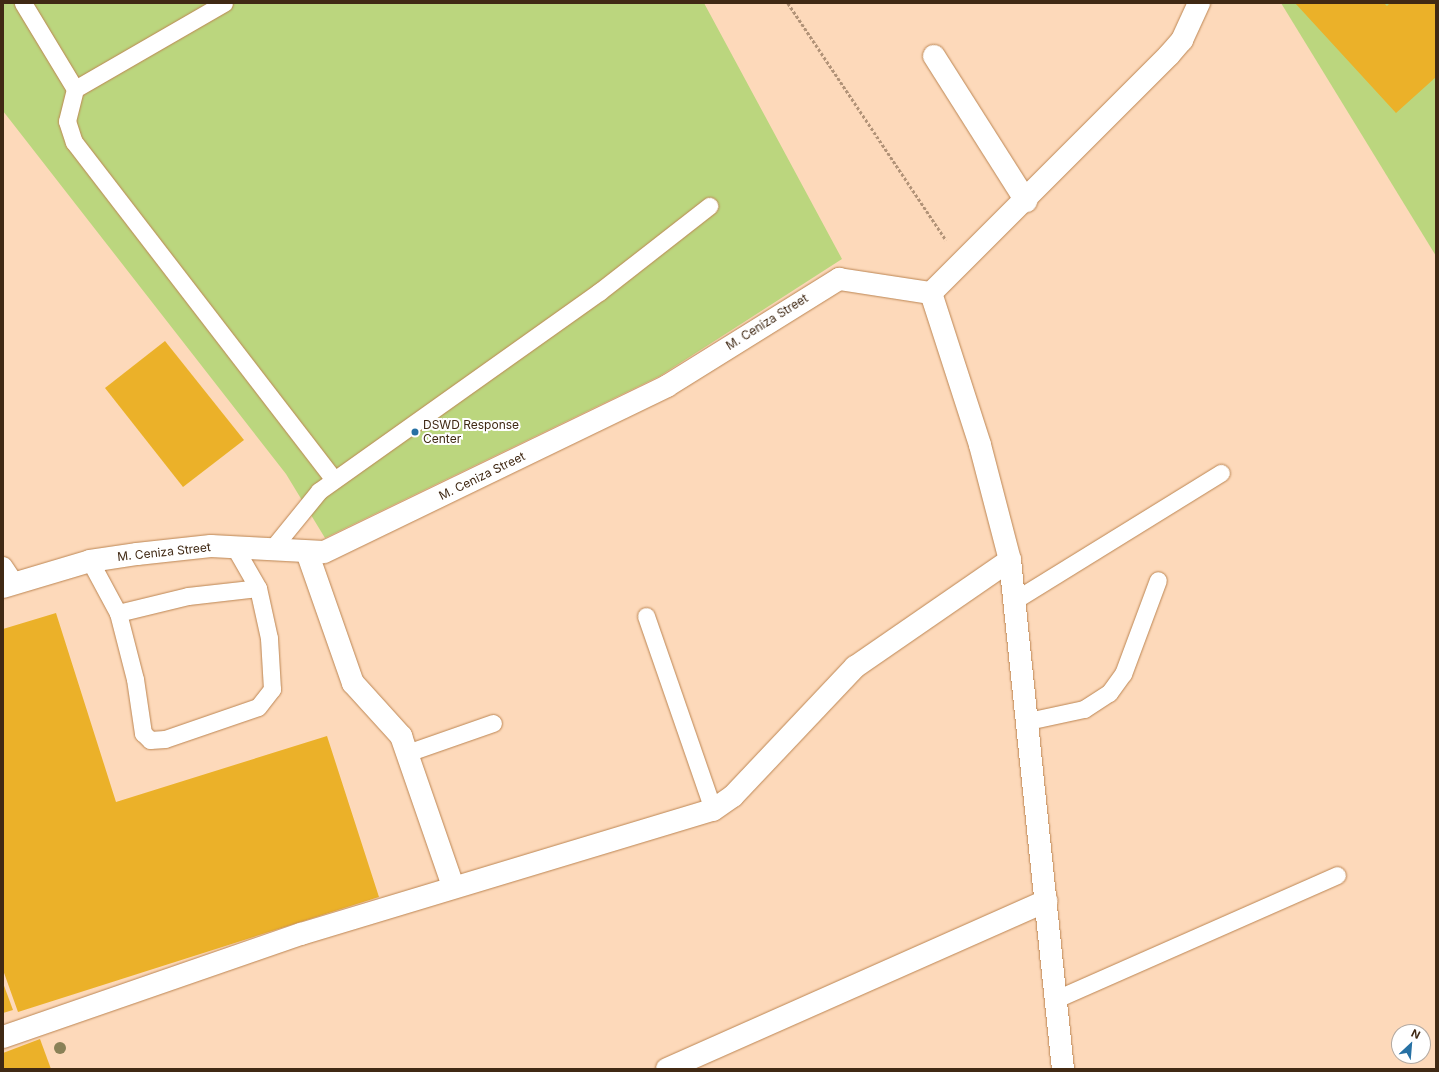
<!DOCTYPE html>
<html>
<head>
<meta charset="utf-8">
<style>
  body { margin:0 }
  #map { position:relative; width:1439px; height:1072px; overflow:hidden; background:#fdd9ba; font-family:Inter,sans-serif }
  div>[style] { position:absolute }
  [style*='--x'] { left:calc(var(--x)*1px); top:calc(var(--y)*1px); width:calc(var(--w)*1px); rotate:calc(var(--a)*1deg) }
  .green>* { inset:0; background:#bbd67e }
  .building>* { inset:0; background:#ebb129 }
  .path>* { height:2.5px; margin-top:-1.25px; transform-origin:0; background:repeating-linear-gradient(90deg,#b29378 0 3px,transparent 0 5px) }
  .roads { filter:drop-shadow(0 0 1px #bc8552) drop-shadow(0 0 1px #bc8552) }
  .lane>* { height:17px; margin:-8.5px; padding:0 8.5px; transform-origin:8.5px; border-radius:8.5px; background:#fff }
  .street>* { height:22px; margin:-11px; padding:0 11px; transform-origin:11px; border-radius:11px; background:#fff }
  .trees>* { width:12px; height:12px; margin:-6px; border-radius:50%; background:#8a8157 }
  .dots>* { width:11px; height:11px; translate:-50% -50%; box-sizing:border-box; border:2px solid #fff; border-radius:50% }
  span { translate:-50% -50%; white-space:nowrap; text-align:center; line-height:1.15; -webkit-text-stroke:4px #fff; paint-order:stroke }
  .street-label { font-size:12px; color:#402914 }
  .poi-label { font-size:12px; color:#402914 }
  .left { translate:0 -50%; text-align:left }
  .frame { position:absolute; inset:0; border:4px solid #402914; pointer-events:none }
  .north { position:absolute; left:1391px; top:1024px; width:40px; height:40px; box-sizing:border-box; background:#fff; border:1px solid #b3a9a1; border-radius:50%; rotate:26deg; font-size:11px; font-weight:700; line-height:16px; text-align:center; color:#402914 }
  .north::after { content:''; display:block; margin:auto; width:14px; height:18px; background:#2771a4; clip-path:polygon(50% 0,100% 100%,50% 72%,0 100%) }
</style>
</head>
<body>
<div id="map">
  <div class="green">
    <div style="clip-path:polygon(3px 3px,704px 3px,842px 259px,660px 376px,325px 538px,286px 474px,3px 111px)"></div>
    <div style="clip-path:polygon(1281px 3px,1436px 3px,1436px 256px)"></div>
  </div>
  <div class="building">
    <div style="clip-path:polygon(1295px 3px,1384px 3px,1387px 6px,1390px 3px,1436px 3px,1436px 77px,1396px 113px)"></div>
    <div style="clip-path:polygon(165px 341px,244px 440px,183px 487px,105px 388px)"></div>
    <div style="clip-path:polygon(56px 613px,116px 802px,327px 736px,379px 897px,18px 1012px,3px 970px,3px 629px)"></div>
    <div style="clip-path:polygon(3px 983px,13px 1010px,3px 1013px)"></div>
    <div style="clip-path:polygon(40px 1039px,51px 1069px,3px 1069px,3px 1053px)"></div>
  </div>
  <div class="path">
    <div style="--x:788;--y:3;--w:285;--a:56.3"></div>
  </div>
  <div class="roads">
    <div class="lane">
      <div style="--x:23;--y:3;--w:100;--a:58.8"></div>
      <div style="--x:75;--y:89;--w:33;--a:104"></div>
      <div style="--x:67;--y:121;--w:22;--a:72"></div>
      <div style="--x:74;--y:142;--w:426;--a:52.4"></div>
      <div style="--x:75;--y:89;--w:172;--a:-30"></div>
      <div style="--x:271;--y:550;--w:76;--a:-50.9"></div>
      <div style="--x:319;--y:491;--w:344;--a:-35.4"></div>
      <div style="--x:599;--y:292;--w:140;--a:-38"></div>
      <div style="--x:90;--y:561;--w:59;--a:61.7"></div>
      <div style="--x:118;--y:613;--w:72;--a:-13.7"></div>
      <div style="--x:188;--y:596;--w:70;--a:-6.5"></div>
      <div style="--x:258;--y:588;--w:46;--a:-119.9"></div>
      <div style="--x:3;--y:565;--w:22;--a:56"></div>
      <div style="--x:1015;--y:600;--w:242;--a:-31.7"></div>
      <div style="--x:118;--y:613;--w:68;--a:75.6"></div>
      <div style="--x:135;--y:679;--w:55;--a:81.6"></div>
      <div style="--x:143;--y:733;--w:10;--a:45"></div>
      <div style="--x:150;--y:740;--w:15;--a:-4"></div>
      <div style="--x:165;--y:739;--w:98;--a:-19"></div>
      <div style="--x:258;--y:707;--w:23;--a:-52"></div>
      <div style="--x:272;--y:689;--w:51;--a:-93.4"></div>
      <div style="--x:269;--y:638;--w:51;--a:-102.4"></div>
      <div style="--x:646;--y:616;--w:205;--a:70.9"></div>
      <div style="--x:1028;--y:721;--w:57;--a:-12.1"></div>
      <div style="--x:1084;--y:709;--w:30;--a:-33"></div>
      <div style="--x:1109;--y:693;--w:24;--a:-54"></div>
      <div style="--x:1123;--y:674;--w:100;--a:-69.6"></div>
      <div style="--x:407;--y:753;--w:91;--a:-19.2"></div>
      <div style="--x:1056;--y:999;--w:307;--a:-23.8"></div>
    </div>
    <div class="street">
      <div style="--x:934;--y:56;--w:172;--a:57.6"></div>
      <div style="--x:931;--y:293;--w:160;--a:72.1"></div>
      <div style="--x:980;--y:445;--w:119;--a:75.4"></div>
      <div style="--x:1010;--y:560;--w:512;--a:84.06"></div>
      <div style="--x:931;--y:293;--w:337;--a:-45"></div>
      <div style="--x:1169;--y:55;--w:20;--a:-49"></div>
      <div style="--x:1182;--y:40;--w:41;--a:-65.3"></div>
      <div style="--x:307;--y:552;--w:139;--a:70.7"></div>
      <div style="--x:353;--y:683;--w:72;--a:47.8"></div>
      <div style="--x:401;--y:736;--w:159;--a:70.9"></div>
      <div style="--x:3;--y:587;--w:91;--a:-16.6"></div>
      <div style="--x:90;--y:561;--w:48;--a:-8.5"></div>
      <div style="--x:137;--y:554;--w:74;--a:-6.2"></div>
      <div style="--x:211;--y:546;--w:113;--a:3"></div>
      <div style="--x:324;--y:552;--w:381;--a:-25.8"></div>
      <div style="--x:667;--y:386;--w:203;--a:-31.9"></div>
      <div style="--x:839;--y:279;--w:93;--a:8.7"></div>
      <div style="--x:3;--y:1037;--w:315;--a:-19.1"></div>
      <div style="--x:301;--y:934;--w:430;--a:-16.8"></div>
      <div style="--x:713;--y:810;--w:24;--a:-35"></div>
      <div style="--x:733;--y:796;--w:178;--a:-46.6"></div>
      <div style="--x:855;--y:667;--w:188;--a:-34.6"></div>
      <div style="--x:667;--y:1069;--w:415;--a:-23.9"></div>
    </div>
  </div>
  <div class="trees">
    <div style="left:60px;top:1048px"></div>
  </div>
  <div class="dots">
    <div style="left:415px;top:432px;background:#2771a4"></div>
  </div>
  <div class="street-label">
    <span style="left:767px;top:322px;rotate:-32deg">M. Ceniza Street</span>
    <span style="left:482px;top:476px;rotate:-26deg">M. Ceniza Street</span>
    <span style="left:164px;top:552px;rotate:-6deg">M. Ceniza Street</span>
  </div>
  <div class="poi-label">
    <span class="left" style="left:423px;top:432px">DSWD Response<br>Center</span>
  </div>
  <div class="frame"></div>
  <div class="north">N</div>
</div>
</body>
</html>
